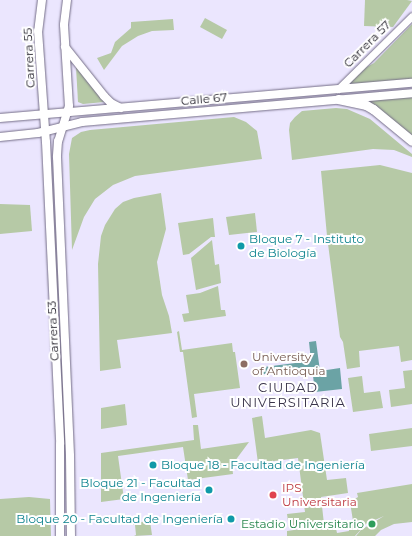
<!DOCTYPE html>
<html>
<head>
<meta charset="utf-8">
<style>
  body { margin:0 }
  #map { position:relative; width:412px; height:536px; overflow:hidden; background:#ebe6fe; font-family:Montserrat,sans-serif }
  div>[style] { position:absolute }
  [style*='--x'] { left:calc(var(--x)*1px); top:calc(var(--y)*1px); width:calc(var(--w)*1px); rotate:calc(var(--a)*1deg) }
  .green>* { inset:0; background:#b6c9a6 }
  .water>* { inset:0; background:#6ba3a5 }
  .roads { filter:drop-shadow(0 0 1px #746d87) drop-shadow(0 0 1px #746d87) }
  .tertiary>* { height:7px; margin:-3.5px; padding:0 3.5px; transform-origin:3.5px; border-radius:3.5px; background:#fff }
  .secondary>* { height:8px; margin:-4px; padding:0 4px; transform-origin:4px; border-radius:4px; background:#fff }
  .trunk>* { height:9px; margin:-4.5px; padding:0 4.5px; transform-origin:4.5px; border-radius:4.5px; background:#fff }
  .dots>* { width:11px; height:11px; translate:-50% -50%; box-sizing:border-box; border:2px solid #fff; border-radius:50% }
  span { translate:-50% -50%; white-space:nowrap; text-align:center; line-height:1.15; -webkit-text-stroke:4px #fff; paint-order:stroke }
  .street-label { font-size:12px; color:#1d1b25 }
  .culture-label { font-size:12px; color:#0d838f }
  .left { translate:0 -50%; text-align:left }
  .right { translate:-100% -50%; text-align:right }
  .education-label { font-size:12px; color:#785e54 }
  .health-label { font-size:12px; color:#be3a42 }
  .leisure-label { font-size:12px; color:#27864d }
  .neighbourhood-label { font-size:13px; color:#39344a; letter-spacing:1px }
</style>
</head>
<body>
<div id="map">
  <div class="green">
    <div style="clip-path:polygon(365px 0,407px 0,412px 1px,393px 27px,364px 26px)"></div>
    <div style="clip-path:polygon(205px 18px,227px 30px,222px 39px,200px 27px)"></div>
    <div style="clip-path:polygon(173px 19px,174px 30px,152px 31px,138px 36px,122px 46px,104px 70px,97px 58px,111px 53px,115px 42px,131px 28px,131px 22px)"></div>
    <div style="clip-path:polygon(412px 24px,412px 79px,348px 85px,365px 68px,374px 63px)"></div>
    <div style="clip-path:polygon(76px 67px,104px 102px,83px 104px,78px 102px)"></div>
    <div style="clip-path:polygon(412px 95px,412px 139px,359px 100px)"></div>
    <div style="clip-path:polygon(336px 108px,347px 109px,370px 119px,412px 154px,412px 157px,394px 150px,373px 149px,292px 160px,289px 130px,290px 123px,295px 117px,302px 111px)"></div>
    <div style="clip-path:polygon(234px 117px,246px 122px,257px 131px,262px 159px,135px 176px,113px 185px,95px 199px,84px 217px,72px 250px,69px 154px,72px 138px,81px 132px,90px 130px)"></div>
    <div style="clip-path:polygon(380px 165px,412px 173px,412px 360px,401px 362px,399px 346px,359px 351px,360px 367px,347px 369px,343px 342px,340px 337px,327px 236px,321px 171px)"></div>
    <div style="clip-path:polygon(161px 193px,166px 229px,157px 262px,162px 295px,169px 316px,172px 333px,117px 340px,121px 368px,100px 371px,98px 264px,101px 236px,105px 225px,115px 209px,123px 202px,134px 198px)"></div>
    <div style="clip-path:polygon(0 204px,30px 205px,32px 231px,0 234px)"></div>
    <div style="clip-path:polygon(255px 213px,257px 232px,229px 235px,226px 217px)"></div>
    <div style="clip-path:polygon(213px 218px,215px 237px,211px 237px,189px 254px,183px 255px,178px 223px)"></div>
    <div style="clip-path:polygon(212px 240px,215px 265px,219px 264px,221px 283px,196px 290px,191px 258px)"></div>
    <div style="clip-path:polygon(218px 286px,221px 310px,225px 310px,226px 316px,184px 322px,182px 314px,189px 313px,186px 295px,200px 293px)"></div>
    <div style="clip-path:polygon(179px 331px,182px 350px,232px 343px,233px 352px,235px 352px,240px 388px,194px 394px,197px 417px,192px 418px,183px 352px,180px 352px,177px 332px)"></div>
    <div style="clip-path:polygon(412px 370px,412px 404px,391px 407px,389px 390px,405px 388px,403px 371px)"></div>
    <div style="clip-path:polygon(362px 376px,364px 393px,380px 391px,383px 408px,353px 412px,348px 378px)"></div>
    <div style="clip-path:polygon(125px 404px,127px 425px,101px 429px,101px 408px)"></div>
    <div style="clip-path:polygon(262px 416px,265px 438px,311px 430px,320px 433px,327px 480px,346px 478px,348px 493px,321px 497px,324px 524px,289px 528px,287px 514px,305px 512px,298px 458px,258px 463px,252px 418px)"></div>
    <div style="clip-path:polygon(193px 425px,198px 425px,201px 449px,249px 442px,232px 465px,233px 474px,188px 480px,183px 447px,118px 456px,124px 499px,101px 502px,101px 453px,194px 440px)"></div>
    <div style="clip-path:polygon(412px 428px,412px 446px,371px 451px,369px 434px)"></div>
    <div style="clip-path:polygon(412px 484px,412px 522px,394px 524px,381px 530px,375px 536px,356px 536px,361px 530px,384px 516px,366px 524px,355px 536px,287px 536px,287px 531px,335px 524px,337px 533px,349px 531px,348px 522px,353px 521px,350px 502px,358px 497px,357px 493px)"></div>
    <div style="clip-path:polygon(29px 497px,50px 499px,51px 536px,0 536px,0 499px)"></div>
    <div style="clip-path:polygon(150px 521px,152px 535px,134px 536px,136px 535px,135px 525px,133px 525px,132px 523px)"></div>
  </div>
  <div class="water">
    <div style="clip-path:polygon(316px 341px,320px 371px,340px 368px,342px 389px,315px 392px,312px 368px,257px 375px,256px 368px,311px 361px,309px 342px)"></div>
  </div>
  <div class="roads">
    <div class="tertiary">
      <div style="--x:338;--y:89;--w:104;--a:-44.6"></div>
    </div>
    <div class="secondary">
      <div style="--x:42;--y:0;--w:31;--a:97"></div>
      <div style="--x:38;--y:31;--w:111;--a:85.9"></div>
      <div style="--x:46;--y:142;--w:302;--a:87.3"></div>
      <div style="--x:60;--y:444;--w:92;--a:90"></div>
      <div style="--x:67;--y:0;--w:25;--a:97"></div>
      <div style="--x:64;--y:25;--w:81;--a:86.5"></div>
      <div style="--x:69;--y:106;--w:37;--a:107"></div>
      <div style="--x:58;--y:141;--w:16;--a:94"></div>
      <div style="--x:57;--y:157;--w:299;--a:87.5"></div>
      <div style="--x:70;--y:456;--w:80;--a:89.3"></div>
      <div style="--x:65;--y:47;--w:63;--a:51.5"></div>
      <div style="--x:104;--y:96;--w:10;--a:45"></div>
      <div style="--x:111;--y:103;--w:11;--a:27"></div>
      <div style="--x:0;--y:118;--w:413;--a:-4.9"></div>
      <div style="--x:0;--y:137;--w:38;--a:-6"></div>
      <div style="--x:38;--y:133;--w:45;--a:-14"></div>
      <div style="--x:82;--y:122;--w:331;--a:-5"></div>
    </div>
    <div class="trunk">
      <div style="--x:338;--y:99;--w:29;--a:12"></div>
      <div style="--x:366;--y:105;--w:8;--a:30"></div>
      <div style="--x:373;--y:109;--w:50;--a:39.4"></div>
    </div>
  </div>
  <div class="dots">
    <div style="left:241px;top:246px;background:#0f9aa8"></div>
    <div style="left:244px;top:364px;background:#8d6e63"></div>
    <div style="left:153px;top:465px;background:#0f9aa8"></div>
    <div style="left:209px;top:490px;background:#0f9aa8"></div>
    <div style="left:273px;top:495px;background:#e0444e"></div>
    <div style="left:231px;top:519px;background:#0f9aa8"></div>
    <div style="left:372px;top:524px;background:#2e9e5b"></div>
  </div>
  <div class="street-label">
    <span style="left:367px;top:44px;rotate:-45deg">Carrera 57</span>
    <span style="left:29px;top:58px;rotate:-93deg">Carrera 55</span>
    <span style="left:204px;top:99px;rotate:-5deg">Calle 67</span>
    <span style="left:53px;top:331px;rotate:-93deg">Carrera 53</span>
  </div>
  <div class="culture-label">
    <span class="left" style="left:249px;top:246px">Bloque 7 - Instituto<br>de Biología</span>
    <span class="left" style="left:161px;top:465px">Bloque 18 - Facultad de Ingeniería</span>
    <span class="right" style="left:201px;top:490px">Bloque 21 - Facultad<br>de Ingeniería</span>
    <span class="right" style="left:223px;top:519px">Bloque 20 - Facultad de Ingeniería</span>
  </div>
  <div class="education-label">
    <span class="left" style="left:252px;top:364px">University<br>of Antioquia</span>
  </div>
  <div class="health-label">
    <span class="left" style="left:282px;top:495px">IPS<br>Universitaria</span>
  </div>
  <div class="leisure-label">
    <span class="right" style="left:364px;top:524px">Estadio Universitario</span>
  </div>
  <div class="neighbourhood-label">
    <span style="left:288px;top:395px">CIUDAD<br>UNIVERSITARIA</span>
  </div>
</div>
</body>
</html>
